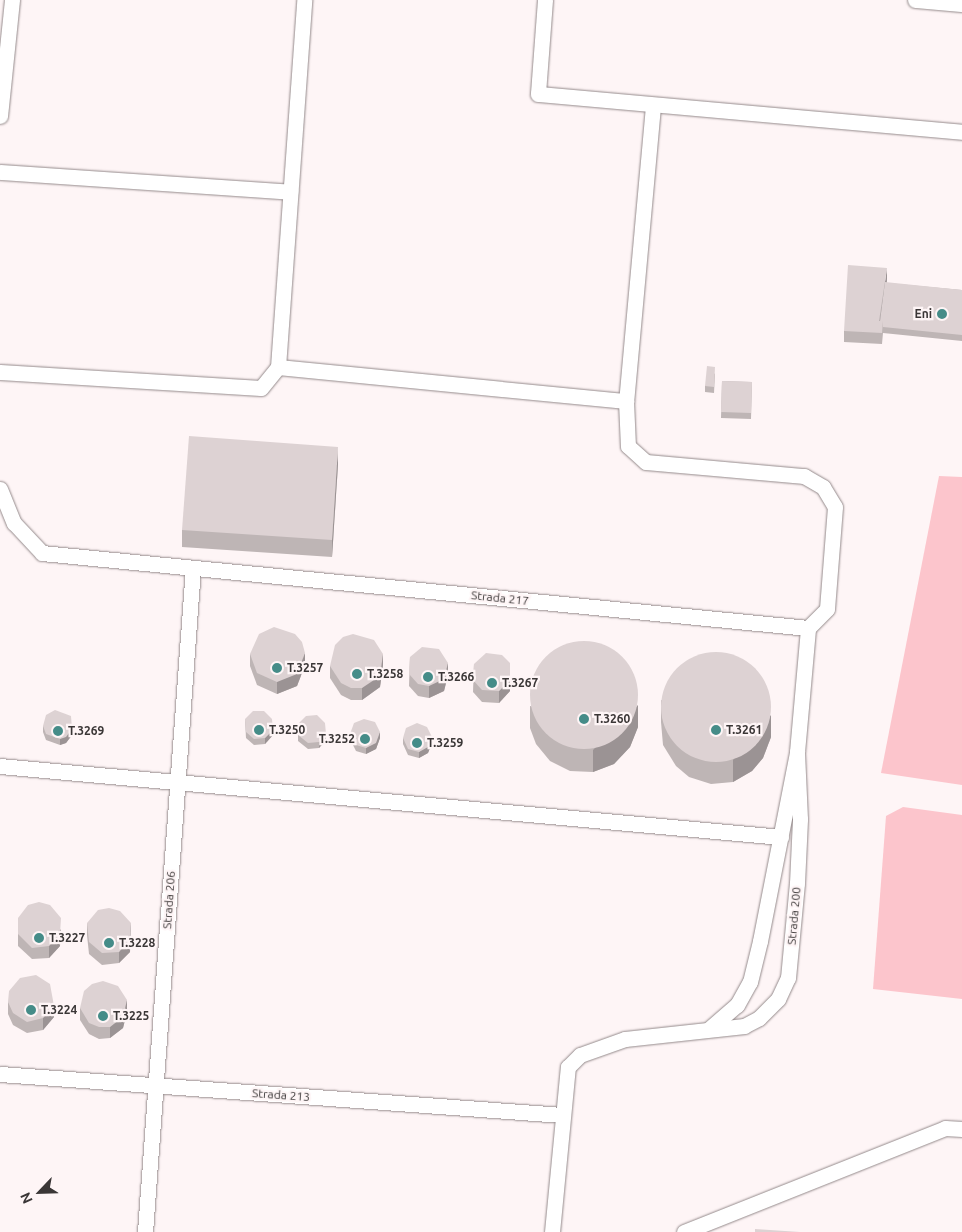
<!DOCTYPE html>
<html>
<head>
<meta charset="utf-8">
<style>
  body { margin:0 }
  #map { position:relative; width:962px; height:1232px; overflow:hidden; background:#fef5f6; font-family:Ubuntu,sans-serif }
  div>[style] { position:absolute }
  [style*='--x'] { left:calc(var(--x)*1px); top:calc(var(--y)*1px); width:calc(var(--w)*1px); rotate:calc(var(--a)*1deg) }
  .green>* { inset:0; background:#fcc5cc }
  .roads { filter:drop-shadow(0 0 1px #948a8b) drop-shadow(0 0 1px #948a8b) }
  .lane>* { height:15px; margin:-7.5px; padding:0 7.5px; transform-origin:7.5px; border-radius:7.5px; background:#fff }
  .wall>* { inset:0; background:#beb5b5 }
  .shaded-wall>* { inset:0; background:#9b9394 }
  .building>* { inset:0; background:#ddd2d3 }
  .round { border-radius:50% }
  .dots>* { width:14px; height:14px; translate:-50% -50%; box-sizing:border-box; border:2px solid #fef5f6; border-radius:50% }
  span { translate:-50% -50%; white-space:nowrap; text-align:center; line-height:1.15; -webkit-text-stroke:4.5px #fef5f6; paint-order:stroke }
  .poi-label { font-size:12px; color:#3a3636; font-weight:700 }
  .right { translate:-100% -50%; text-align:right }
  .left { translate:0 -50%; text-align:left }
  .street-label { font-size:12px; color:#3a3636 }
  .north { position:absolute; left:15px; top:1167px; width:50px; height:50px; -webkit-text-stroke:4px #fef5f6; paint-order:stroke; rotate:246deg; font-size:14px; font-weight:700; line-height:20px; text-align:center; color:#3a3636 }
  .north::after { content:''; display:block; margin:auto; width:18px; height:22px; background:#3a3636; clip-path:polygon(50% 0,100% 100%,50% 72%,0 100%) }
</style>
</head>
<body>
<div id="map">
  <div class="green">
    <div style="clip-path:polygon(939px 476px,962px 477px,962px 785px,881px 773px)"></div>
    <div style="clip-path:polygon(903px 807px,962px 815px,962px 999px,873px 989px,886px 816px)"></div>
  </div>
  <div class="roads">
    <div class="lane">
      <div style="--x:545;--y:0;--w:94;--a:94.3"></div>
      <div style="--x:538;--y:94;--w:426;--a:5.1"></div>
      <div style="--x:915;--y:0;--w:47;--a:4.9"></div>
      <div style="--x:653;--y:106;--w:296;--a:95.2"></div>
      <div style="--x:626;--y:401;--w:45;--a:87.5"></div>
      <div style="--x:628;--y:446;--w:24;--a:42"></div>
      <div style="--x:646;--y:462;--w:159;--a:5.1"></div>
      <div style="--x:804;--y:476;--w:22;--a:30"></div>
      <div style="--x:823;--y:487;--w:23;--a:59"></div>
      <div style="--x:835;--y:507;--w:102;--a:94.5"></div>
      <div style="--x:827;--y:609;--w:27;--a:135"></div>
      <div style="--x:0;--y:116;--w:117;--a:-84.1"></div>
      <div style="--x:0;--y:172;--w:291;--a:3.9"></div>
      <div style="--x:278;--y:367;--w:368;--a:-85.9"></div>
      <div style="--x:0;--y:372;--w:261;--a:3.5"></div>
      <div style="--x:261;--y:388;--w:27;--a:-51"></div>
      <div style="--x:278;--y:367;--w:350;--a:5.6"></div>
      <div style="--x:0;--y:489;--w:37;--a:68"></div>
      <div style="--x:14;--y:523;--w:41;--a:47"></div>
      <div style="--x:42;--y:553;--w:770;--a:5.59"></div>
      <div style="--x:0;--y:766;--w:784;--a:5.19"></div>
      <div style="--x:709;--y:1029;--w:37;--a:-41"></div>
      <div style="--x:737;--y:1005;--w:26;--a:-61"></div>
      <div style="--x:750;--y:982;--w:42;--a:-76.3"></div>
      <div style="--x:760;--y:941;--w:193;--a:-78.9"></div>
      <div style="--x:797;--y:752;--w:124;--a:-84.9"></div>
      <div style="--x:0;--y:1074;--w:563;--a:4.17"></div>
      <div style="--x:145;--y:1232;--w:666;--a:-85.87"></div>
      <div style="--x:552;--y:1232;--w:166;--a:-84.5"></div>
      <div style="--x:568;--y:1067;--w:17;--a:-45"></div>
      <div style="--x:580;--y:1055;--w:48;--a:-19.6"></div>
      <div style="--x:625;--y:1039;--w:120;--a:-6.2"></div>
      <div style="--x:744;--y:1026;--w:17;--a:-28"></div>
      <div style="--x:759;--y:1018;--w:27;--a:-45"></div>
      <div style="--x:778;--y:999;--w:23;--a:-65"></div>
      <div style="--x:788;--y:978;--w:95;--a:-84.6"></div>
      <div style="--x:797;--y:883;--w:64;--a:-87.3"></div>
      <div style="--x:800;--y:819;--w:67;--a:-92.6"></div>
      <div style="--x:684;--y:1232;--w:281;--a:-21.7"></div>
      <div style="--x:945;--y:1128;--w:17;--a:3"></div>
    </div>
  </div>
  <div class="wall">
    <div style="clip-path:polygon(887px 279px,887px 283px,962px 290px,962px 341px,883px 333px,882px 344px,844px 342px,844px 331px)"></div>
    <div style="clip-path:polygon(715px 373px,714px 393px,705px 392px,705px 386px)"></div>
    <div style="clip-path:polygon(722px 381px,752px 382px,751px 419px,721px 418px)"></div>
    <div style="clip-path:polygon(338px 464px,332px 557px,182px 547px,182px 530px)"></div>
    <div style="clip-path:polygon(250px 654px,305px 665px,297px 686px,277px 694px,257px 685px,250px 666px)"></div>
    <div style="clip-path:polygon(410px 657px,448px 675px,444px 691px,429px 698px,418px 696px,409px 686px)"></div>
    <div style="clip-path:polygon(474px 664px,510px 691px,499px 703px,482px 702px,473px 692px)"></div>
    <div style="clip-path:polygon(383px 665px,380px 687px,362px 700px,351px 700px,341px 695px,330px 678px,330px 666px)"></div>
    <div style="clip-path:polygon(661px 700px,771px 737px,763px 758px,752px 771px,733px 782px,711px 784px,689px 777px,676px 766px,663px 745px,661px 722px)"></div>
    <div style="clip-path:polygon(530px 706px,638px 727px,630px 747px,614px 764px,593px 772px,570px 771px,550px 761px,536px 744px,530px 728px)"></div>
    <div style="clip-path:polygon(245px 719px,273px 735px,265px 744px,254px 745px,246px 738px)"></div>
    <div style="clip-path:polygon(298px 724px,326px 740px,319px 748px,308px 749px,298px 741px)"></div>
    <div style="clip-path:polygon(43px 726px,72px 735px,66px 743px,60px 745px,46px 740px,43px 732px)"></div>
    <div style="clip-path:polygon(350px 734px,380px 738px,376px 749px,366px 754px,356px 751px,350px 739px)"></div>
    <div style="clip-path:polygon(403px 738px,432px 743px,428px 753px,419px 758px,408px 755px,403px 744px)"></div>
    <div style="clip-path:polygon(18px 918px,60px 946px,49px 958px,32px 959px,18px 946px)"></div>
    <div style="clip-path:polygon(87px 923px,130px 952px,119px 963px,102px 965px,89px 954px,87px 935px)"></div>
    <div style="clip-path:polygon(8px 1002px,54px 1017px,43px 1030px,27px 1033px,13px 1025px,8px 1014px)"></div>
    <div style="clip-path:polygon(80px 1008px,127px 1012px,123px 1028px,110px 1038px,99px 1039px,89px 1034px,80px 1020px)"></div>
  </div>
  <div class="shaded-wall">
    <div style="clip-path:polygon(887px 268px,887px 279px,880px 327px,879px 327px)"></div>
    <div style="clip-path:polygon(338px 447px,338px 464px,332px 557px,332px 540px)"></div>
    <div style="clip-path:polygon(305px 653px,305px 665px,297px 686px,277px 694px,277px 682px)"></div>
    <div style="clip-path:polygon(383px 654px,383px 665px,380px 687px,362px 700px,362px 688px)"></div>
    <div style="clip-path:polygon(448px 663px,448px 675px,444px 691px,429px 698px,429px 686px)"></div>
    <div style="clip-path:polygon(510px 680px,510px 691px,499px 703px,499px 691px)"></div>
    <div style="clip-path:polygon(638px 705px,638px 727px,630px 747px,614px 764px,593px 772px,593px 750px)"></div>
    <div style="clip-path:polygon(771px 715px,771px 737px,763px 758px,752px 771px,733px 782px,733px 760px)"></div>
    <div style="clip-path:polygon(72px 729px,72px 735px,66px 743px,60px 745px,60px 739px)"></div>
    <div style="clip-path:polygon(273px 730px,273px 735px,265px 744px,265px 738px)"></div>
    <div style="clip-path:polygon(380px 732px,380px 738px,376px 749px,366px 754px,366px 748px)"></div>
    <div style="clip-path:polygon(326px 734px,326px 740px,319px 748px,319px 742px)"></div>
    <div style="clip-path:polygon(432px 737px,432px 743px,428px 753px,419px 758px,419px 752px)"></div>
    <div style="clip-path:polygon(131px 923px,130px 952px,119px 963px,119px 952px)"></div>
    <div style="clip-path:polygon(61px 929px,60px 946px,49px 958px,49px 946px)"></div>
    <div style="clip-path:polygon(127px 1000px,127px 1012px,123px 1028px,110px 1038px,110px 1027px)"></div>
    <div style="clip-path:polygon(54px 1006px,54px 1017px,43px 1030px,43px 1018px)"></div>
  </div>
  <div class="building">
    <div style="clip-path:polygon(848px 265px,887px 268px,879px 321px,883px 321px,882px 333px,844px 331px)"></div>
    <div style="clip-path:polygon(885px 282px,962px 290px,962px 335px,883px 327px,883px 321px,880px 321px)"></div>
    <div style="clip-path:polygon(707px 366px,715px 367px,714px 387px,705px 386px)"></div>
    <div style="clip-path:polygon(722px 381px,752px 382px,751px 413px,721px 412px)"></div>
    <div style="clip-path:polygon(189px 436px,338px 447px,332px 540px,182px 530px)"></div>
    <div style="clip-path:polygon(274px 627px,295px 634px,302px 642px,305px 653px,297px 674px,277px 682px,257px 673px,250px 654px,259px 634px)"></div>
    <div style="clip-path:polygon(353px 634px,374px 640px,383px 654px,380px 676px,362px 688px,351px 688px,341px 683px,330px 666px,335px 645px,343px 637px)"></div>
    <div class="round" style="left:530px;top:641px;width:108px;height:108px"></div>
    <div style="clip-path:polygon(422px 647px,439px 649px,448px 663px,444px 679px,429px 686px,418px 684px,409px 674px,410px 657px)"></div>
    <div class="round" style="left:661px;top:652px;width:110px;height:110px"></div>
    <div style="clip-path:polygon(486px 653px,502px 655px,510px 663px,510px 680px,499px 691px,482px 690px,473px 680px,474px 664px)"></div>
    <div style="clip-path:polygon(55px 710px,71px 716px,72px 729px,66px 737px,60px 739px,46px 734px,43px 726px,46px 715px)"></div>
    <div style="clip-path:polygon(253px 711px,264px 711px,272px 719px,273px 730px,265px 738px,254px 739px,246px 732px,245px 719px)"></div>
    <div style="clip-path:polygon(317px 715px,325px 723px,326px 734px,319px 742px,308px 743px,298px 735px,298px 724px,306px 716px)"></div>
    <div style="clip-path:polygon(364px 719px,375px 722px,380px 732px,376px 743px,366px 748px,356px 745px,350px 734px,354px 723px)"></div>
    <div style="clip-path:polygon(417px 723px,427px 727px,432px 737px,428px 747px,419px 752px,408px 749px,403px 738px,406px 728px)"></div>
    <div style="clip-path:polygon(39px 902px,50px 905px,61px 918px,60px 934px,49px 946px,32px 948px,18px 934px,18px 918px,28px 905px)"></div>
    <div style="clip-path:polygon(109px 908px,120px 911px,131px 923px,130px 940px,119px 952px,102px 953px,89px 942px,87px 923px,98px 910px)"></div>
    <div style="clip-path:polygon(36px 975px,50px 984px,54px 1006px,43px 1018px,27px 1022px,13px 1013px,8px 1002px,9px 991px,20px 978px)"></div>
    <div style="clip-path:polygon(103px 981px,118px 986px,127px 1000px,123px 1017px,110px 1027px,99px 1027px,89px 1023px,80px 1008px,84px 991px,92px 984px)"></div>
    <div style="clip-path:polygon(755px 1229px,800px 1232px,755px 1232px)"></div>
  </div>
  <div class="dots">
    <div style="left:942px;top:314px;background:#458c88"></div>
    <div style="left:277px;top:668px;background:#458c88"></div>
    <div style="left:357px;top:674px;background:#458c88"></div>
    <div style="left:428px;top:677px;background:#458c88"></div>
    <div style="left:492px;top:683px;background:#458c88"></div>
    <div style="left:584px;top:719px;background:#458c88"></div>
    <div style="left:259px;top:730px;background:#458c88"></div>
    <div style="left:716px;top:730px;background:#458c88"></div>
    <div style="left:58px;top:731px;background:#458c88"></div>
    <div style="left:365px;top:739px;background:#458c88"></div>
    <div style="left:417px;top:743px;background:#458c88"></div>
    <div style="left:39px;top:938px;background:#458c88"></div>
    <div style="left:109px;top:943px;background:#458c88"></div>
    <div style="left:31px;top:1010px;background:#458c88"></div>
    <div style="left:103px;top:1016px;background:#458c88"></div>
  </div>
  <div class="poi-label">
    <span class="right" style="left:932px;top:314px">Eni</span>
    <span class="left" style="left:287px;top:668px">T.3257</span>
    <span class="left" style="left:367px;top:674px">T.3258</span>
    <span class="left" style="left:438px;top:677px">T.3266</span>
    <span class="left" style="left:502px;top:683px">T.3267</span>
    <span class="left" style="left:594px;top:719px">T.3260</span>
    <span class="left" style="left:269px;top:730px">T.3250</span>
    <span class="left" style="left:726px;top:730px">T.3261</span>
    <span class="left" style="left:68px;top:731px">T.3269</span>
    <span class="right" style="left:355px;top:739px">T.3252</span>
    <span class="left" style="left:427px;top:743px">T.3259</span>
    <span class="left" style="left:49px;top:938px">T.3227</span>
    <span class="left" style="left:119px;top:943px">T.3228</span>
    <span class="left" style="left:41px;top:1010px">T.3224</span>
    <span class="left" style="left:113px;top:1016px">T.3225</span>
  </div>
  <div class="street-label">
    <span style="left:500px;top:598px;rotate:6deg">Strada 217</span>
    <span style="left:169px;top:900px;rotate:-86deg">Strada 206</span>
    <span style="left:794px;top:916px;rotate:-85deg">Strada 200</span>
    <span style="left:281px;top:1095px;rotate:4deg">Strada 213</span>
  </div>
  <div class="north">N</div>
</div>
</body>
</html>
